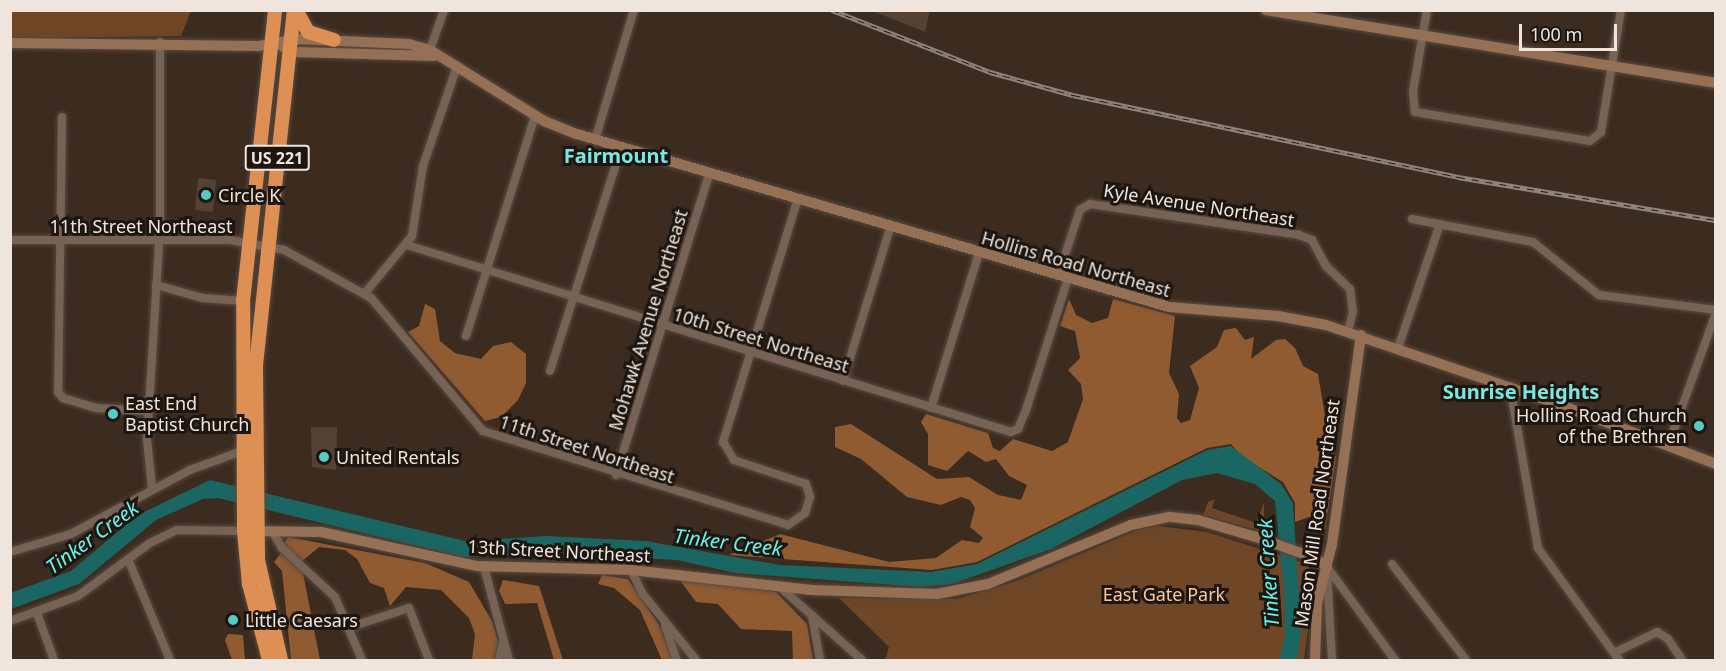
<!DOCTYPE html>
<html>
<head>
<meta charset="utf-8">
<style>
  body { margin:0 }
  #map { position:relative; width:1726px; height:671px; overflow:hidden; background:#3c2b1f; font-family:"Noto Sans",sans-serif }
  div>[style] { position:absolute }
  [style*='--x'] { left:calc(var(--x)*1px); top:calc(var(--y)*1px); width:calc(var(--w)*1px); rotate:calc(var(--a)*1deg) }
  .green>* { inset:0; background:#6f4626 }
  .forest>* { inset:0; background:#915b32 }
  .water>* { inset:0; background:#196662 }
  .building>* { inset:0; background:#544235 }
  .roads { filter:drop-shadow(0 0 2px #584a3f) drop-shadow(0 0 2px #584a3f) }
  .street>* { height:8px; margin:-4px; padding:0 4px; transform-origin:4px; border-radius:4px; background:#776356 }
  .secondary>* { height:10px; margin:-5px; padding:0 5px; transform-origin:5px; border-radius:5px; background:#967055 }
  .highway>* { height:14px; margin:-7px; padding:0 7px; transform-origin:7px; border-radius:7px; background:#de9054 }
  .rail>* { height:4.5px; margin-top:-2.25px; transform-origin:0; background:repeating-linear-gradient(90deg,#1d1610 0 7px,#918379 0 14px); box-sizing:border-box; border-block:2px solid #918379 }
  .dots>* { width:16px; height:16px; translate:-50% -50%; box-sizing:border-box; border:3px solid #1d1610; border-radius:50% }
  span { translate:-50% -50%; white-space:nowrap; text-align:center; line-height:1.15; -webkit-text-stroke:6px #1d1610; paint-order:stroke }
  .shield-label span { padding:2px 4px; background:#1d1610; border:2px solid; border-radius:4px; -webkit-text-stroke-width:0 }
  .shield-label { font-size:16px; color:#f0e5dd; font-weight:700 }
  .poi-label { font-size:18px; color:#f0e5dd }
  .left { translate:0 -50%; text-align:left }
  .right { translate:-100% -50%; text-align:right }
  .street-label { font-size:18px; color:#f0e5dd }
  .park-label { font-size:18px; color:#f8c8a5 }
  .neighbourhood-label { font-size:20px; color:#7ce7e0; font-weight:700 }
  .water-label { font-size:20px; color:#68f2ea; font-style:italic }
  .frame { position:absolute; inset:0; border:12px solid #f0e5dd; pointer-events:none }
  .scale { position:absolute; left:1519px; top:24px; width:98px; height:27px; box-sizing:border-box; border:3px solid #f0e5dd; border-top:0; padding-left:8px; font-size:18px; line-height:21px; white-space:nowrap; color:#f0e5dd; -webkit-text-stroke:4px #1d1610; paint-order:stroke }
</style>
</head>
<body>
<div id="map">
  <div class="green">
    <div style="clip-path:polygon(10px 11px,191px 11px,181px 36px,11px 38px)"></div>
    <div style="clip-path:polygon(1215px 499px,1212px 508px,1256px 523px,1264px 503px,1264px 532px,1203px 515px,1208px 502px)"></div>
    <div style="clip-path:polygon(1159px 526px,1207px 532px,1307px 564px,1315px 577px,1304px 660px,885px 660px,889px 647px,839px 598px,957px 599px,1017px 581px,1140px 529px)"></div>
  </div>
  <div class="forest">
    <div style="clip-path:polygon(1069px 299px,1076px 315px,1092px 323px,1108px 318px,1113px 299px,1175px 316px,1169px 373px,1179px 394px,1177px 418px,1181px 423px,1190px 420px,1199px 388px,1190px 366px,1217px 347px,1224px 330px,1236px 328px,1245px 340px,1254px 337px,1251px 359px,1276px 340px,1285px 339px,1295px 348px,1303px 366px,1318px 374px,1325px 416px,1338px 431px,1333px 439px,1316px 440px,1319px 447px,1333px 450px,1336px 457px,1325px 530px,1312px 516px,1295px 522px,1295px 503px,1283px 482px,1241px 456px,1231px 444px,1207px 448px,977px 562px,932px 570px,729px 555px,780px 534px,889px 562px,936px 558px,962px 540px,979px 543px,983px 538px,970px 527px,975px 508px,970px 500px,961px 497px,941px 505px,907px 497px,861px 459px,835px 447px,835px 427px,851px 424px,937px 479px,969px 477px,998px 495px,1021px 500px,1027px 485px,1009px 476px,996px 459px,986px 462px,968px 451px,947px 471px,928px 465px,928px 434px,921px 422px,926px 414px,988px 433px,993px 448px,1000px 451px,1013px 439px,1052px 451px,1068px 442px,1083px 399px,1081px 384px,1068px 370px,1080px 358px,1075px 331px,1060px 326px)"></div>
    <div style="clip-path:polygon(425px 304px,435px 309px,440px 341px,455px 353px,481px 359px,493px 346px,511px 342px,526px 354px,526px 383px,518px 400px,501px 417px,485px 421px,408px 332px,419px 326px)"></div>
    <div style="clip-path:polygon(288px 537px,425px 563px,469px 582px,492px 621px,498px 641px,495px 660px,472px 660px,475px 634px,469px 618px,441px 590px,406px 587px,390px 606px,384px 588px,370px 583px,357px 559px,345px 550px,319px 547px,301px 562px,283px 545px)"></div>
    <div style="clip-path:polygon(281px 553px,303px 573px,320px 660px,291px 660px,282px 571px,274px 562px)"></div>
    <div style="clip-path:polygon(602px 575px,628px 579px,659px 625px,673px 660px,662px 660px,640px 610px,614px 588px,598px 584px)"></div>
    <div style="clip-path:polygon(679px 579px,776px 592px,807px 624px,813px 660px,793px 660px,792px 631px,741px 629px,718px 604px,696px 602px)"></div>
    <div style="clip-path:polygon(503px 580px,539px 586px,563px 660px,554px 660px,537px 603px,505px 604px,499px 591px)"></div>
    <div style="clip-path:polygon(228px 634px,243px 635px,245px 660px,232px 660px,225px 640px)"></div>
  </div>
  <div class="water">
    <div style="clip-path:polygon(1231px 446px,1281px 484px,1293px 503px,1301px 632px,1297px 660px,1279px 660px,1285px 636px,1284px 590px,1275px 501px,1255px 484px,1217px 473px,1182px 480px,1051px 549px,952px 584px,921px 587px,735px 573px,677px 560px,555px 554px,463px 557px,218px 498px,203px 499px,156px 520px,79px 584px,11px 609px,10px 593px,71px 571px,138px 515px,210px 480px,465px 541px,547px 536px,646px 541px,780px 565px,931px 572px,977px 564px,1207px 450px)"></div>
  </div>
  <div class="building">
    <div style="clip-path:polygon(870px 10px,930px 10px,925px 32px)"></div>
    <div style="clip-path:polygon(198px 178px,216px 180px,213px 212px,195px 210px)"></div>
    <div style="clip-path:polygon(311px 427px,337px 427px,336px 470px,312px 467px)"></div>
  </div>
  <div class="roads">
    <div class="street">
      <div style="--x:1427;--y:10;--w:82;--a:99.8"></div>
      <div style="--x:1413;--y:91;--w:21;--a:85"></div>
      <div style="--x:1415;--y:112;--w:177;--a:9.4"></div>
      <div style="--x:1590;--y:141;--w:14;--a:-39"></div>
      <div style="--x:1601;--y:132;--w:124;--a:-80.7"></div>
      <div style="--x:430;--y:50;--w:42;--a:-70.7"></div>
      <div style="--x:62;--y:117;--w:275;--a:90.8"></div>
      <div style="--x:58;--y:392;--w:8;--a:50"></div>
      <div style="--x:63;--y:398;--w:34;--a:17"></div>
      <div style="--x:96;--y:408;--w:52;--a:3.3"></div>
      <div style="--x:595;--y:140;--w:136;--a:-73.3"></div>
      <div style="--x:1412;--y:219;--w:123;--a:10.8"></div>
      <div style="--x:1533;--y:242;--w:85;--a:38.8"></div>
      <div style="--x:1599;--y:295;--w:118;--a:7.3"></div>
      <div style="--x:10;--y:240;--w:220;--a:0"></div>
      <div style="--x:230;--y:240;--w:55;--a:10.5"></div>
      <div style="--x:284;--y:250;--w:99;--a:28.9"></div>
      <div style="--x:371;--y:298;--w:174;--a:49.9"></div>
      <div style="--x:483;--y:431;--w:319;--a:17.1"></div>
      <div style="--x:788;--y:525;--w:21;--a:-35"></div>
      <div style="--x:805;--y:513;--w:17;--a:-73"></div>
      <div style="--x:810;--y:497;--w:14;--a:-107"></div>
      <div style="--x:806;--y:484;--w:76;--a:-161.6"></div>
      <div style="--x:734;--y:460;--w:21;--a:-121"></div>
      <div style="--x:723;--y:442;--w:252;--a:-72.9"></div>
      <div style="--x:407;--y:245;--w:632;--a:17.2"></div>
      <div style="--x:1011;--y:432;--w:8;--a:-23"></div>
      <div style="--x:1018;--y:429;--w:21;--a:-67"></div>
      <div style="--x:1026;--y:410;--w:139;--a:-72.3"></div>
      <div style="--x:1058;--y:276;--w:70;--a:-71.6"></div>
      <div style="--x:1080;--y:210;--w:12;--a:-31"></div>
      <div style="--x:1090;--y:204;--w:211;--a:8.4"></div>
      <div style="--x:1299;--y:235;--w:14;--a:21"></div>
      <div style="--x:1312;--y:240;--w:30;--a:62"></div>
      <div style="--x:1326;--y:266;--w:33;--a:44"></div>
      <div style="--x:1350;--y:289;--w:23;--a:83"></div>
      <div style="--x:1353;--y:312;--w:20;--a:105"></div>
      <div style="--x:156;--y:285;--w:49;--a:15.5"></div>
      <div style="--x:203;--y:298;--w:40;--a:4.3"></div>
      <div style="--x:365;--y:293;--w:74;--a:-50.5"></div>
      <div style="--x:412;--y:236;--w:71;--a:-81.1"></div>
      <div style="--x:423;--y:166;--w:106;--a:-71.2"></div>
      <div style="--x:466;--y:336;--w:231;--a:-72.6"></div>
      <div style="--x:1398;--y:348;--w:131;--a:-71.3"></div>
      <div style="--x:550;--y:371;--w:234;--a:-72.3"></div>
      <div style="--x:843;--y:381;--w:160;--a:-72.9"></div>
      <div style="--x:1510;--y:386;--w:164;--a:80.2"></div>
      <div style="--x:1538;--y:548;--w:138;--a:54.1"></div>
      <div style="--x:931;--y:408;--w:162;--a:-72.8"></div>
      <div style="--x:1668;--y:446;--w:141;--a:-70.2"></div>
      <div style="--x:616;--y:475;--w:314;--a:-72.8"></div>
      <div style="--x:152;--y:488;--w:48;--a:-95.9"></div>
      <div style="--x:147;--y:440;--w:214;--a:-86.5"></div>
      <div style="--x:160;--y:226;--w:184;--a:-90"></div>
      <div style="--x:273;--y:532;--w:18;--a:61"></div>
      <div style="--x:282;--y:548;--w:72;--a:42.8"></div>
      <div style="--x:335;--y:597;--w:69;--a:66.8"></div>
      <div style="--x:10;--y:552;--w:64;--a:-16.4"></div>
      <div style="--x:71;--y:534;--w:135;--a:-28.3"></div>
      <div style="--x:190;--y:470;--w:59;--a:-20"></div>
      <div style="--x:128;--y:559;--w:109;--a:67.4"></div>
      <div style="--x:1392;--y:564;--w:121;--a:52.4"></div>
      <div style="--x:484;--y:567;--w:96;--a:75"></div>
      <div style="--x:1327;--y:567;--w:115;--a:53.8"></div>
      <div style="--x:631;--y:570;--w:25;--a:64"></div>
      <div style="--x:642;--y:593;--w:86;--a:51.1"></div>
      <div style="--x:1327;--y:571;--w:89;--a:86.8"></div>
      <div style="--x:781;--y:588;--w:108;--a:41.6"></div>
      <div style="--x:37;--y:613;--w:50;--a:70.1"></div>
      <div style="--x:812;--y:615;--w:46;--a:79.9"></div>
      <div style="--x:10;--y:621;--w:72;--a:-20.2"></div>
      <div style="--x:78;--y:596;--w:89;--a:-36.4"></div>
      <div style="--x:150;--y:543;--w:30;--a:-26"></div>
      <div style="--x:177;--y:530;--w:67;--a:0.9"></div>
      <div style="--x:665;--y:626;--w:36;--a:71"></div>
      <div style="--x:350;--y:627;--w:62;--a:-17.9"></div>
      <div style="--x:409;--y:608;--w:56;--a:69"></div>
      <div style="--x:1616;--y:652;--w:46;--a:-26"></div>
      <div style="--x:1657;--y:632;--w:13;--a:32"></div>
      <div style="--x:1668;--y:639;--w:25;--a:56"></div>
      <div style="--x:499;--y:660;--w:19;--a:-78"></div>
    </div>
    <div class="secondary">
      <div style="--x:1266;--y:10;--w:456;--a:9.2"></div>
      <div style="--x:10;--y:43;--w:249;--a:0.7"></div>
      <div style="--x:259;--y:46;--w:39;--a:-10"></div>
      <div style="--x:297;--y:39;--w:112;--a:2.6"></div>
      <div style="--x:409;--y:44;--w:22;--a:16"></div>
      <div style="--x:430;--y:50;--w:134;--a:31.9"></div>
      <div style="--x:544;--y:121;--w:35;--a:22"></div>
      <div style="--x:577;--y:134;--w:617;--a:16.29"></div>
      <div style="--x:1169;--y:307;--w:109;--a:4.7"></div>
      <div style="--x:1278;--y:316;--w:49;--a:10.6"></div>
      <div style="--x:1326;--y:325;--w:245;--a:18.8"></div>
      <div style="--x:1558;--y:404;--w:169;--a:20.8"></div>
      <div style="--x:283;--y:47;--w:14;--a:21"></div>
      <div style="--x:296;--y:52;--w:138;--a:1.7"></div>
      <div style="--x:250;--y:531;--w:71;--a:0.8"></div>
      <div style="--x:321;--y:532;--w:160;--a:12.3"></div>
      <div style="--x:477;--y:566;--w:154;--a:1.5"></div>
      <div style="--x:631;--y:570;--w:182;--a:6.3"></div>
      <div style="--x:812;--y:590;--w:125;--a:1.8"></div>
      <div style="--x:937;--y:594;--w:52;--a:-11.1"></div>
      <div style="--x:988;--y:584;--w:155;--a:-22.4"></div>
      <div style="--x:1131;--y:525;--w:40;--a:-12"></div>
      <div style="--x:1170;--y:517;--w:28;--a:6"></div>
      <div style="--x:1198;--y:520;--w:60;--a:16.3"></div>
      <div style="--x:1256;--y:537;--w:63;--a:19.6"></div>
      <div style="--x:1315;--y:558;--w:15;--a:37"></div>
      <div style="--x:1315;--y:660;--w:57;--a:-88"></div>
      <div style="--x:1317;--y:603;--w:61;--a:-75.7"></div>
      <div style="--x:1332;--y:544;--w:211;--a:-82.1"></div>
    </div>
    <div class="highway">
      <div style="--x:296;--y:10;--w:25;--a:61"></div>
      <div style="--x:308;--y:32;--w:27;--a:17"></div>
      <div style="--x:269;--y:660;--w:79;--a:-104.7"></div>
      <div style="--x:249;--y:584;--w:53;--a:-95.4"></div>
      <div style="--x:244;--y:531;--w:230;--a:-90.2"></div>
      <div style="--x:243;--y:301;--w:293;--a:-83.7"></div>
      <div style="--x:281;--y:660;--w:103;--a:-103"></div>
      <div style="--x:258;--y:560;--w:195;--a:-90.6"></div>
      <div style="--x:256;--y:365;--w:357;--a:-83.9"></div>
    </div>
  </div>
  <div class="rail">
    <div style="--x:832;--y:10;--w:170;--a:21.4"></div>
    <div style="--x:990;--y:72;--w:86;--a:15.5"></div>
    <div style="--x:1073;--y:95;--w:394;--a:12"></div>
    <div style="--x:1458;--y:177;--w:262;--a:9.5"></div>
  </div>
  <div class="dots">
    <div style="left:206px;top:195px;background:#54cdc6"></div>
    <div style="left:113px;top:414px;background:#54cdc6"></div>
    <div style="left:1699px;top:426px;background:#54cdc6"></div>
    <div style="left:324px;top:457px;background:#54cdc6"></div>
    <div style="left:233px;top:620px;background:#54cdc6"></div>
  </div>
  <div class="shield-label">
    <span style="left:277px;top:158px">US 221</span>
  </div>
  <div class="poi-label">
    <span class="left" style="left:218px;top:195px">Circle K</span>
    <span class="left" style="left:125px;top:414px">East End<br>Baptist Church</span>
    <span class="right" style="left:1687px;top:426px">Hollins Road Church<br>of the Brethren</span>
    <span class="left" style="left:336px;top:457px">United Rentals</span>
    <span class="left" style="left:245px;top:620px">Little Caesars</span>
  </div>
  <div class="street-label">
    <span style="left:1199px;top:205px;rotate:9deg">Kyle Avenue Northeast</span>
    <span style="left:141px;top:226px">11th Street Northeast</span>
    <span style="left:1076px;top:264px;rotate:16deg">Hollins Road Northeast</span>
    <span style="left:648px;top:320px;rotate:-73deg">Mohawk Avenue Northeast</span>
    <span style="left:761px;top:340px;rotate:17deg">10th Street Northeast</span>
    <span style="left:587px;top:449px;rotate:18deg">11th Street Northeast</span>
    <span style="left:1317px;top:513px;rotate:-82deg">Mason Mill Road Northeast</span>
    <span style="left:559px;top:551px;rotate:3deg">13th Street Northeast</span>
  </div>
  <div class="park-label">
    <span style="left:1164px;top:594px">East Gate Park</span>
  </div>
  <div class="neighbourhood-label">
    <span style="left:616px;top:155px">Fairmount</span>
    <span style="left:1521px;top:391px">Sunrise Heights</span>
  </div>
  <div class="water-label">
    <span style="left:92px;top:537px;rotate:-36deg">Tinker Creek</span>
    <span style="left:728px;top:542px;rotate:7deg">Tinker Creek</span>
    <span style="left:1268px;top:573px;rotate:-94deg">Tinker Creek</span>
  </div>
  <div class="frame"></div>
  <div class="scale">100 m</div>
</div>
</body>
</html>
